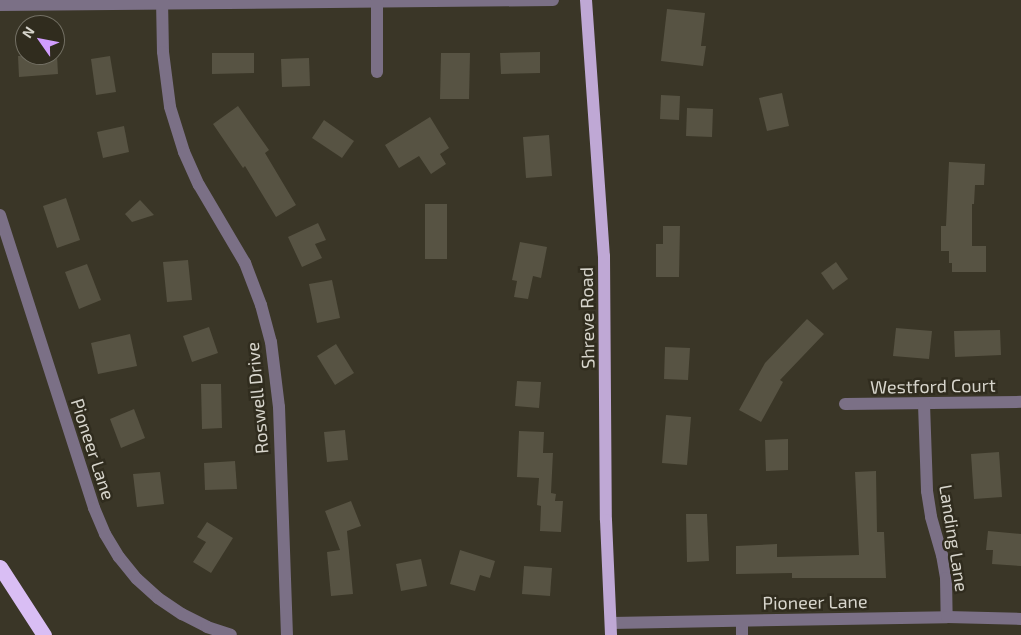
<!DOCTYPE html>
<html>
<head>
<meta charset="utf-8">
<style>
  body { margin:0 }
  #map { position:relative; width:1021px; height:635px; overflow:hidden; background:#3a3627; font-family:"Exo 2",sans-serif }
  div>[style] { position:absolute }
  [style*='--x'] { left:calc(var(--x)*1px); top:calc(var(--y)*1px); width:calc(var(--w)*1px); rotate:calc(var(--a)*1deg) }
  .building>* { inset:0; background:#575343 }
  .minor>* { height:12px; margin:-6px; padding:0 6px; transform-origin:6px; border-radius:6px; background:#7b7086 }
  .major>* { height:12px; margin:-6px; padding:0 6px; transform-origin:6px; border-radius:6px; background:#bfa8d5 }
  .highway>* { height:15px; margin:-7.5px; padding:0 7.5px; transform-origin:7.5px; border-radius:7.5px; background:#d9bef4 }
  span { translate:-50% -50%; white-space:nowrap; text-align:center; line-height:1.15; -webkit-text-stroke:5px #302c1e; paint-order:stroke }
  .street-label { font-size:18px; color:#d7d5cc }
  .north { position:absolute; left:15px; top:15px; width:50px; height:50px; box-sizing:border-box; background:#302c1e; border:1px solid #737064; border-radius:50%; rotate:303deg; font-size:14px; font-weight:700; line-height:20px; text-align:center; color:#d7d5cc }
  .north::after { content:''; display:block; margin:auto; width:18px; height:22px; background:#d19dfe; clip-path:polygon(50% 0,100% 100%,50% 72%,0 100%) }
</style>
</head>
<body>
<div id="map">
  <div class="building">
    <div style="clip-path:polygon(667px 9px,705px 13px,701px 46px,706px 46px,703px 66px,661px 61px)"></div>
    <div style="clip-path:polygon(540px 52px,540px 73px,501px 74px,500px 53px)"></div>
    <div style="clip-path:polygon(212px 53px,254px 53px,254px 73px,212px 74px)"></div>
    <div style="clip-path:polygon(441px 53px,470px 53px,469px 99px,440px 99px)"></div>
    <div style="clip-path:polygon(57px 55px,58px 74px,19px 77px,18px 56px)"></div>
    <div style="clip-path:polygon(110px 56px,116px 92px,96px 95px,91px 59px)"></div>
    <div style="clip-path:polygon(309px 58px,310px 86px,282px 87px,281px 59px)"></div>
    <div style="clip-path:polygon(782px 93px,789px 126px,767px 131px,759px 98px)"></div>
    <div style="clip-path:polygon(661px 95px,680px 96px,679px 120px,660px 119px)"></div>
    <div style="clip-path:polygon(238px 106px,269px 150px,265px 153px,296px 205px,276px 217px,245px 166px,243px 168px,213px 124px)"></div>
    <div style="clip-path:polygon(687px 108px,713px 109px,712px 137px,686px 136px)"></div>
    <div style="clip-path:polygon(430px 117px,449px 148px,440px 154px,446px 164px,431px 174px,419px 156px,399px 168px,385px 145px)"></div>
    <div style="clip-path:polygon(324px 120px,354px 141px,342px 158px,312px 138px)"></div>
    <div style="clip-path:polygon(124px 126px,129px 152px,103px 158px,97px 132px)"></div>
    <div style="clip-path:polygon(549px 135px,552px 176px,526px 178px,523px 137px)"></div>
    <div style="clip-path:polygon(949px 162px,985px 164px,984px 185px,975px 185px,974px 204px,972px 204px,972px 246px,986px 246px,986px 272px,952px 272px,952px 263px,949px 263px,949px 251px,941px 251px,941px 226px,946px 226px)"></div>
    <div style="clip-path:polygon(66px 198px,80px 240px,57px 248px,43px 206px)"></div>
    <div style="clip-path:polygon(140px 200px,154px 215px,132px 222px,125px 214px)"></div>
    <div style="clip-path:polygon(425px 204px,447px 204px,447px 259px,425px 259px)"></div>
    <div style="clip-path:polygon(318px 223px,326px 240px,315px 244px,322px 258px,302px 267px,288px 237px)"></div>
    <div style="clip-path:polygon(663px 226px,680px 226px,679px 277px,656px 277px,656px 244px,663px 244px)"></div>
    <div style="clip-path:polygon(520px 242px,547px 247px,541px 278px,533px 276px,528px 299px,514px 297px,517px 281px,512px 280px)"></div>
    <div style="clip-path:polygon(188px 260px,192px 300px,167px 302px,163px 262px)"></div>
    <div style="clip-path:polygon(836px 262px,848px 279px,833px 290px,821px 273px)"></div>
    <div style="clip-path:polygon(87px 264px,101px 300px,79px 309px,65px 272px)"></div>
    <div style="clip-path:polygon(332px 280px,340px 318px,317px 323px,309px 284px)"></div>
    <div style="clip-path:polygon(807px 319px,824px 334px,780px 380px,783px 382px,761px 422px,739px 410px,765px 363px)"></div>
    <div style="clip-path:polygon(209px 327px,218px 353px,192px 362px,183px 336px)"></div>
    <div style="clip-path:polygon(896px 328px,932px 331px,929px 359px,893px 356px)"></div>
    <div style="clip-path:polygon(1000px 330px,1001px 355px,955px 357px,954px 331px)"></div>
    <div style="clip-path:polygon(130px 334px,137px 366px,98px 374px,91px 343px)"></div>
    <div style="clip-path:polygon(336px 344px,354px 373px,335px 385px,317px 356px)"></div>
    <div style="clip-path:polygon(665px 347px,690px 348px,688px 380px,664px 379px)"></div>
    <div style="clip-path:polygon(517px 381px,541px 382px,539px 408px,515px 406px)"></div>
    <div style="clip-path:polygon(201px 384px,221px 384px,222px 428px,202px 429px)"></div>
    <div style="clip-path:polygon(134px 409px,145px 438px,121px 448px,110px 419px)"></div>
    <div style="clip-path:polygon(666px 415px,691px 417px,687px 465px,662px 463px)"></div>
    <div style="clip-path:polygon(345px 430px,348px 460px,327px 462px,324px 432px)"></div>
    <div style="clip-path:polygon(519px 431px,544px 432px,543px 453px,553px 453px,551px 493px,556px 494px,555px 501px,563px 501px,561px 532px,540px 531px,541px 506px,537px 505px,539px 478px,517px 477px)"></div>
    <div style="clip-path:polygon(788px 439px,788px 470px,766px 471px,765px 440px)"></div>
    <div style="clip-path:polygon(999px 452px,1002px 497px,974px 499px,971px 454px)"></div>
    <div style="clip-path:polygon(235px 461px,237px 489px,205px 490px,204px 463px)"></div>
    <div style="clip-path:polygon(876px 471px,877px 532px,884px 532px,886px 578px,792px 578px,792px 573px,736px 574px,736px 546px,777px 544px,777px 557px,859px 555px,855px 472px)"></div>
    <div style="clip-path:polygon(160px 472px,164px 504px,137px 507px,133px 474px)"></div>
    <div style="clip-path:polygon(351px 501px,361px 526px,347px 531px,353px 594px,331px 596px,327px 552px,340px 550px,325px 511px)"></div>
    <div style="clip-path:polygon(686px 514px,707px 514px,709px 561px,687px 562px)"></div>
    <div style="clip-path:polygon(207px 522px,233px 538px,211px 573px,193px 562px,206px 542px,197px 537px)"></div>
    <div style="clip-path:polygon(988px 531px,1021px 534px,1021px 566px,992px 564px,993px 550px,986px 550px)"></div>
    <div style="clip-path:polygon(460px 550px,495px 561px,490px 578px,480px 575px,475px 591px,450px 584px)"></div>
    <div style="clip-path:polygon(421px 559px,427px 586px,401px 591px,396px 564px)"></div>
    <div style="clip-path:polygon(524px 566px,552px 568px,550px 596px,522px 594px)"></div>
  </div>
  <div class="minor">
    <div style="--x:162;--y:0;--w:52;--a:88.9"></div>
    <div style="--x:163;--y:52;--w:55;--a:82.7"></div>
    <div style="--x:170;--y:107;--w:47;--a:72.7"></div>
    <div style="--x:184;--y:152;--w:36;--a:66"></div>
    <div style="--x:199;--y:185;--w:91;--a:59.5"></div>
    <div style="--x:245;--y:263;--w:45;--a:69.1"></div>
    <div style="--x:261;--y:305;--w:38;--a:75"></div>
    <div style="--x:271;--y:342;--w:65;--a:83"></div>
    <div style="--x:279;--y:407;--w:228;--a:88"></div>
    <div style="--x:0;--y:5;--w:553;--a:-0.52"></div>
    <div style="--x:377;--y:72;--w:71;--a:-90"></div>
    <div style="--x:0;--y:215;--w:308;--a:72.2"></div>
    <div style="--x:94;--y:508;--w:28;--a:67"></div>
    <div style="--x:105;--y:534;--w:27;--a:59"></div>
    <div style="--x:119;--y:557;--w:28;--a:51"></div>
    <div style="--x:137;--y:579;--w:28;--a:42"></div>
    <div style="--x:158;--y:598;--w:29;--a:34"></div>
    <div style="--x:182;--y:614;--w:28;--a:27"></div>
    <div style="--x:207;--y:627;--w:25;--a:18"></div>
    <div style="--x:845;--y:404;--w:176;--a:-0.7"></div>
    <div style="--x:924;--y:404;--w:87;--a:88"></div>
    <div style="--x:927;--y:491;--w:26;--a:81"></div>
    <div style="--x:931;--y:517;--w:40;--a:74"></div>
    <div style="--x:942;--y:555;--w:23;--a:80"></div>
    <div style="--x:946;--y:578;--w:39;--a:89"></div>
    <div style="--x:742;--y:621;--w:14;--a:90"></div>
    <div style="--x:611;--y:623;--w:336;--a:-1"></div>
    <div style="--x:947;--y:617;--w:74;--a:1.5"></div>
  </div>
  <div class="major">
    <div style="--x:586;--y:0;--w:257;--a:86"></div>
    <div style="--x:604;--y:256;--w:264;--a:89.6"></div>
    <div style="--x:606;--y:520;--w:115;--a:87.5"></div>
  </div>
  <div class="highway">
    <div style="--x:0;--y:567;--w:81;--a:57.1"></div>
  </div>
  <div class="street-label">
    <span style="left:587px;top:318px;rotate:-91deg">Shreve Road</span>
    <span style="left:933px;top:386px;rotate:-1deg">Westford Court</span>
    <span style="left:257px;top:398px;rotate:-95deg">Roswell Drive</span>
    <span style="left:93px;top:449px;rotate:72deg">Pioneer Lane</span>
    <span style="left:954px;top:538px;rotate:81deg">Landing Lane</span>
    <span style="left:815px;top:602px;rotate:-1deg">Pioneer Lane</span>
  </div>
  <div class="north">N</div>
</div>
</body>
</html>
